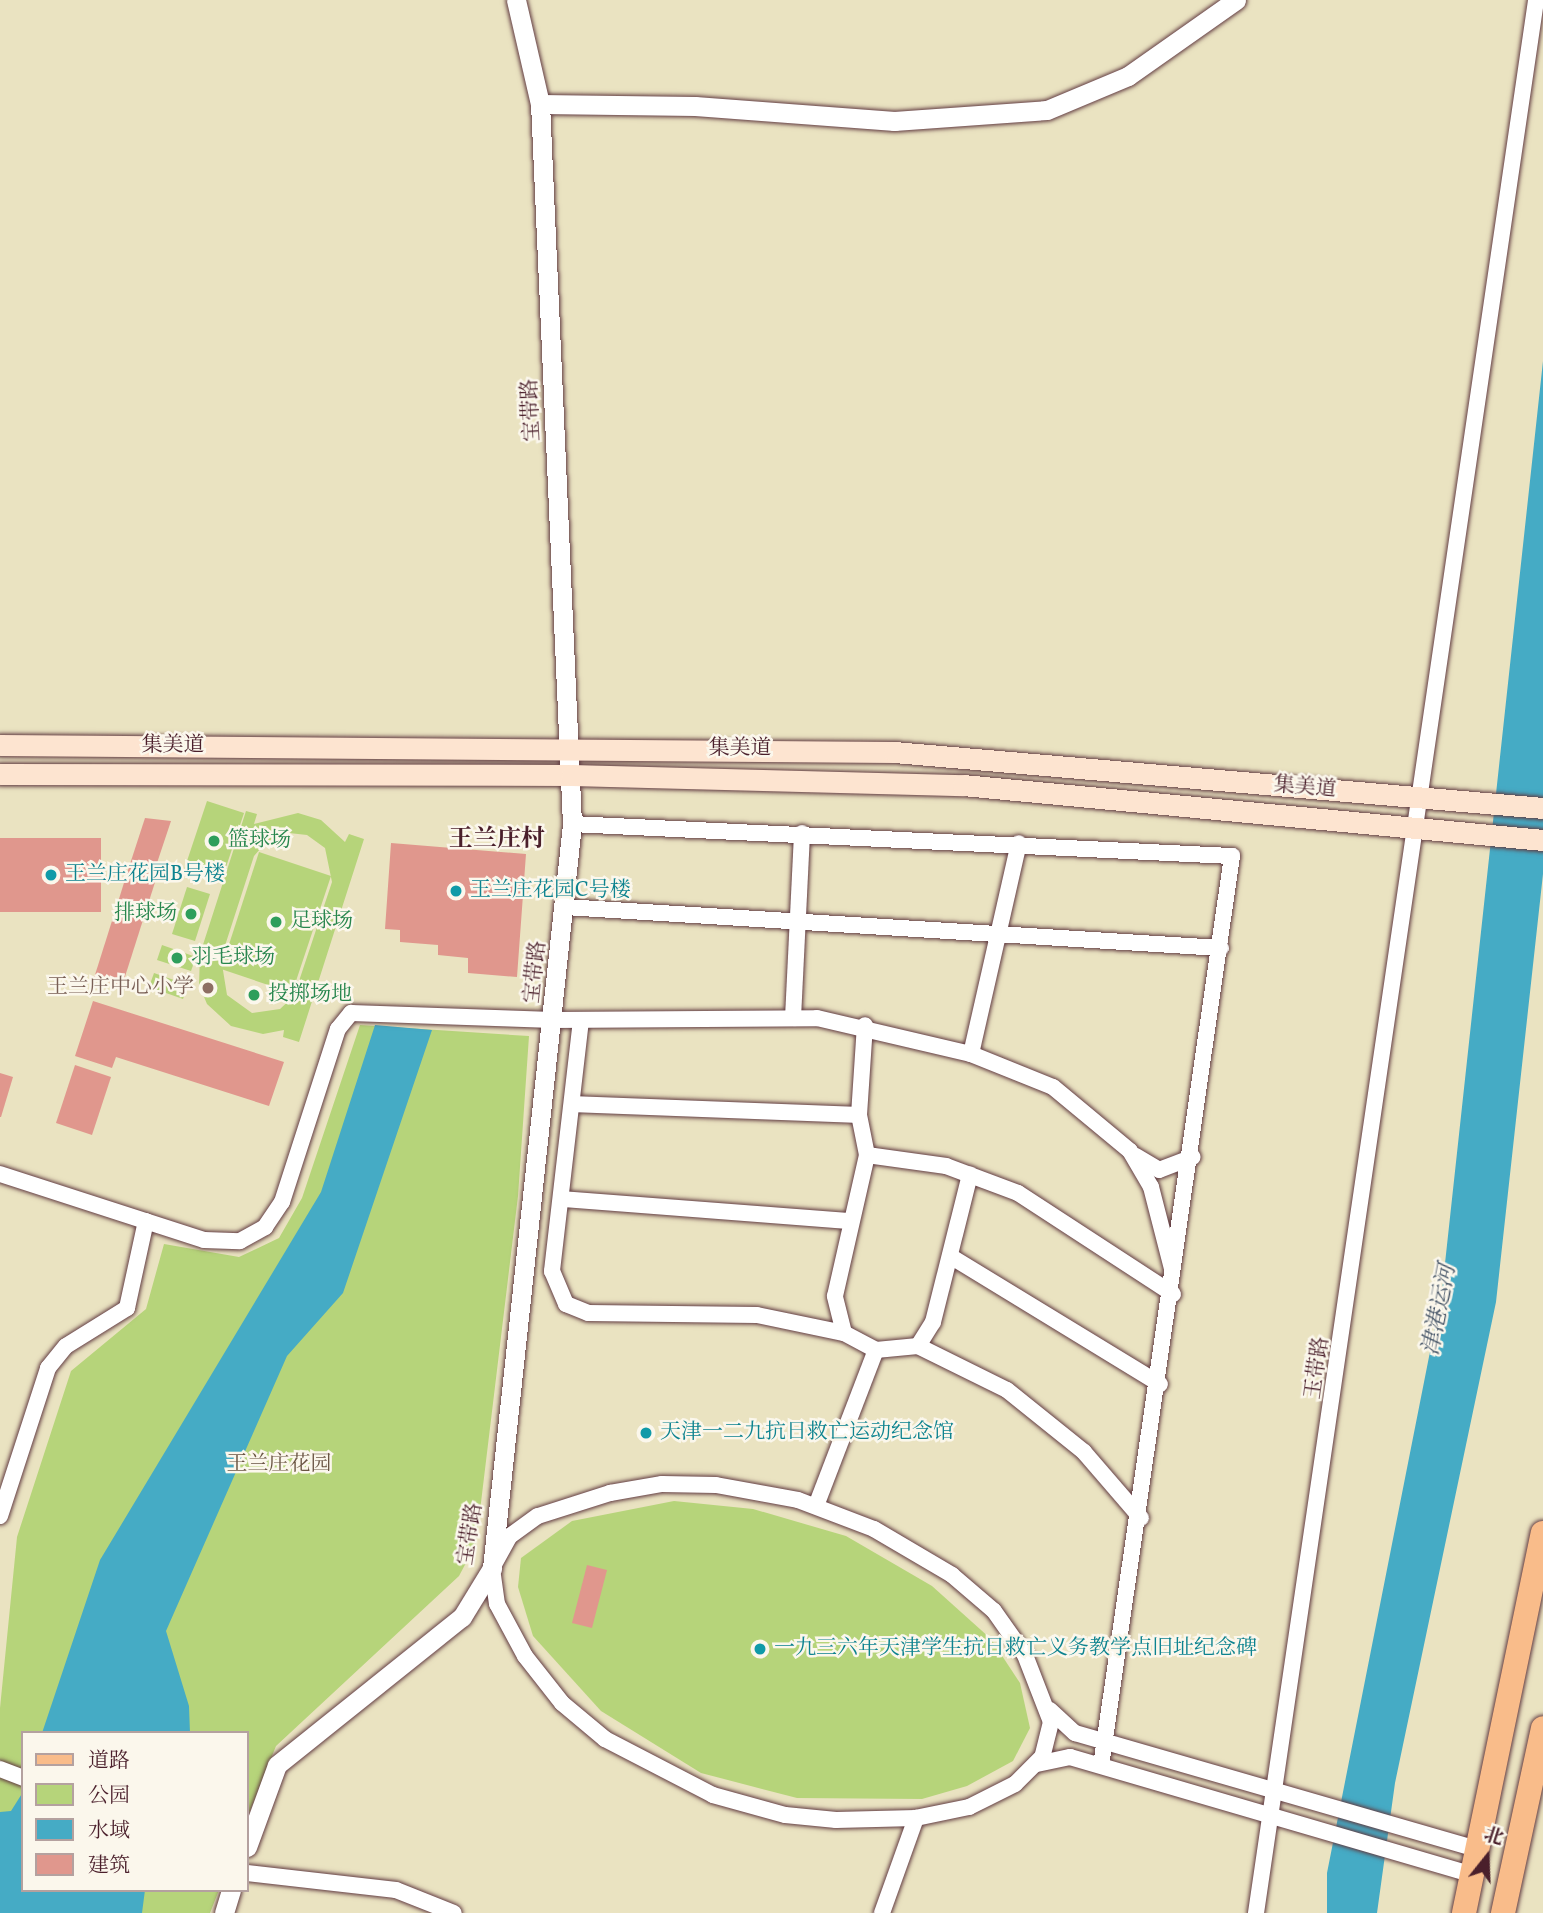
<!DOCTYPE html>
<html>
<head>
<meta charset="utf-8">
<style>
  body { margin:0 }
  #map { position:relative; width:1543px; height:1913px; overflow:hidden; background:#eae3c1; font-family:Vollkorn,"Noto Serif SC",serif }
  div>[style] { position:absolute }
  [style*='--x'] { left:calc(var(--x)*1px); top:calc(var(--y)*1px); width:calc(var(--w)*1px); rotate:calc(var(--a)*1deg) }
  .green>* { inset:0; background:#b6d47a }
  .water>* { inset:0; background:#45abc5 }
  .building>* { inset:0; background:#e0978d }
  .roads { filter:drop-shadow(0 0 2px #623c42) drop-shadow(0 0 2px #623c42) }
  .minor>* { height:16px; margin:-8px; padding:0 8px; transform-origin:8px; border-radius:8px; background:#fff }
  .tertiary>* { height:19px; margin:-9.5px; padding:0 9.5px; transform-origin:9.5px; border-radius:9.5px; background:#fff }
  .secondary>* { height:21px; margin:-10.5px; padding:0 10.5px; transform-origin:10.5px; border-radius:10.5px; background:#fde4d0 }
  .primary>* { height:24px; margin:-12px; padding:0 12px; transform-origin:12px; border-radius:12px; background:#f9bc8a }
  .trunk>* { height:24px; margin:-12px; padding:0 12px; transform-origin:12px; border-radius:12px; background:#f9bc8a }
  .dots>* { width:19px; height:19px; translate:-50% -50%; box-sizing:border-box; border:4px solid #fbf7ec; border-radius:50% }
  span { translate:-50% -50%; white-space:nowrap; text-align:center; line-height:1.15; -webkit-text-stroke:5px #fbf7ec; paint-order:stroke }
  .street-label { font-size:21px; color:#4a1f2b }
  .leisure-label { font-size:21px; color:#27864d }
  .left { translate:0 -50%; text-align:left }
  .right { translate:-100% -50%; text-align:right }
  .culture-label { font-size:21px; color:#0d838f }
  .education-label { font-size:21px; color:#785e54 }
  .park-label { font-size:21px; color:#6a5543 }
  .water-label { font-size:23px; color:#485769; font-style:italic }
  .quarter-label { font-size:24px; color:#4a1f2b; font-weight:700 }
  .legend { position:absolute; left:21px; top:1731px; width:228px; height:161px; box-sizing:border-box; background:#fbf7ec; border:2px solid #b4a19f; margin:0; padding:9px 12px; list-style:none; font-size:21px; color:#4a1f2b }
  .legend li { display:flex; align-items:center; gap:14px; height:35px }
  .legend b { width:35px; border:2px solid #b4a19f }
  .north { position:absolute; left:1452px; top:1822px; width:70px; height:70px; -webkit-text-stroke:5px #fbf7ec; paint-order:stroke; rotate:18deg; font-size:19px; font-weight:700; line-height:28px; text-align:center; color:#4a1f2b }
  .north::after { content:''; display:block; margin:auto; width:24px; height:32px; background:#4a1f2b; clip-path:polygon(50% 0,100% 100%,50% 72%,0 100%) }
</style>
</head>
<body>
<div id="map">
  <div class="green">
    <div style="clip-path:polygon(207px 801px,244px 813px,221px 882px,184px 870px)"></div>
    <div style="clip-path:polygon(evenodd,246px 811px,257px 814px,254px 824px,298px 813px,321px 820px,345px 842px,349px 834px,364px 839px,299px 1042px,283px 1037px,284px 1030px,263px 1034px,231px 1026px,207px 1004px,199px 985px,200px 954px,246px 811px,289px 833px,307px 835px,325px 848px,332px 882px,294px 996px,280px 1009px,252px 1013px,227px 995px,221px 958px,254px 856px,267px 841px,289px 833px)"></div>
    <div style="clip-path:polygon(259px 852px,331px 876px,292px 993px,221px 969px)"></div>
    <div style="clip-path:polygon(187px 887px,210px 894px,195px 941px,172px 934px)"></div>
    <div style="clip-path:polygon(162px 945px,196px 957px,191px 971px,157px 960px)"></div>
    <div style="clip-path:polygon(154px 973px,188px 985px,183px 999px,149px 987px)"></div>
    <div style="clip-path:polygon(360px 1025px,529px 1036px,518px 1196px,476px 1544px,459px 1576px,276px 1746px,247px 1818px,247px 1733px,23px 1733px,23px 1890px,219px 1890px,210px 1913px,0 1913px,0 1708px,17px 1537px,71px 1371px,146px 1309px,164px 1244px,239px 1257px,279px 1238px,302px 1198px)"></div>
    <div style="clip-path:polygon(674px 1501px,753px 1509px,846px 1536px,932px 1586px,991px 1639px,1020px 1683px,1030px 1728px,1013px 1761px,967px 1786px,922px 1799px,797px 1798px,701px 1773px,601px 1711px,533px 1636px,518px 1587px,521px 1558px,572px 1521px)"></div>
  </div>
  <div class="water">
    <div style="clip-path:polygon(1543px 361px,1543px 874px,1496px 1302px,1395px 1783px,1377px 1913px,1327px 1913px,1327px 1873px,1442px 1291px)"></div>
    <div style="clip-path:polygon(375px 1025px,432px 1030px,343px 1293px,287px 1356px,166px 1631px,189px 1706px,190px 1733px,42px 1733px,100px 1560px,321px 1192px)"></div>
    <div style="clip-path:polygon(23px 1792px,23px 1890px,145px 1890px,142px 1913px,0 1913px,0 1812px,11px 1811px)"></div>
  </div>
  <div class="building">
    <div style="clip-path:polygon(145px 818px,171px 821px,154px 872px,130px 864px)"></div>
    <div style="clip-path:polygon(0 838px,101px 838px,101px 912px,0 912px)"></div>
    <div style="clip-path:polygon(391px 843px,526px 854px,517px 977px,468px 973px,468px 958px,438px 955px,438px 945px,400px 942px,400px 930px,385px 929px)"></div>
    <div style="clip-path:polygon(129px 867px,157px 876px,122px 986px,94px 978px)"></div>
    <div style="clip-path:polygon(93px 1001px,284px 1062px,269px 1106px,116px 1057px,112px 1068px,75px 1056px)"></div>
    <div style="clip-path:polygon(75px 1065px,111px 1077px,92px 1135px,56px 1123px)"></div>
    <div style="clip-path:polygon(0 1073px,13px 1077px,1px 1117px,0 1117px)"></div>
    <div style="clip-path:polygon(587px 1565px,607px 1570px,592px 1628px,572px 1623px)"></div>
  </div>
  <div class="roads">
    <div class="minor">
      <div style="--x:572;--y:824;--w:661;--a:2.78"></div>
      <div style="--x:1232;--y:856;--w:919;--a:98.19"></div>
      <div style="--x:565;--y:907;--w:657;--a:3.58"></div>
      <div style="--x:793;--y:1018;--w:185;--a:-87.2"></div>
      <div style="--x:581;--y:1020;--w:253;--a:96.6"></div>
      <div style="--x:552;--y:1271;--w:36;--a:67"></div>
      <div style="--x:566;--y:1304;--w:24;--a:22"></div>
      <div style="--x:588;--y:1313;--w:169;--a:0.7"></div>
      <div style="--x:757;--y:1315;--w:89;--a:11.7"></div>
      <div style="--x:844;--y:1333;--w:36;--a:28"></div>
      <div style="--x:876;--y:1350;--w:42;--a:-5.4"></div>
      <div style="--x:918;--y:1346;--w:99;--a:26.3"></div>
      <div style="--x:1007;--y:1390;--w:99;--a:38.8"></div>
      <div style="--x:1084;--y:1452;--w:87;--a:49.2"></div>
      <div style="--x:971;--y:1054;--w:216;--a:-77.2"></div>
      <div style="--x:572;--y:1104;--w:287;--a:2.2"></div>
      <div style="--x:867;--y:1155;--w:80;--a:7.9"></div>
      <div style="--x:946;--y:1166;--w:77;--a:20.6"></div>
      <div style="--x:1018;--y:1193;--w:185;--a:33.1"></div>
      <div style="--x:1136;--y:1156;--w:27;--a:31"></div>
      <div style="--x:1159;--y:1170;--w:36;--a:-21"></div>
      <div style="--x:0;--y:1174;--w:214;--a:17.9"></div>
      <div style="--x:204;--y:1240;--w:36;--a:2"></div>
      <div style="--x:240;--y:1241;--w:29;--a:-29"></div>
      <div style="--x:265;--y:1227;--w:30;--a:-56"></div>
      <div style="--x:282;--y:1202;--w:182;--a:-72.1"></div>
      <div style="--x:338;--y:1029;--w:21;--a:-51"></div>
      <div style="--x:351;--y:1013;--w:202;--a:2"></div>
      <div style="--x:553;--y:1020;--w:264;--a:-0.4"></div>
      <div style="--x:817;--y:1018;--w:158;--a:13.2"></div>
      <div style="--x:971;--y:1054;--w:88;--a:21.9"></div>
      <div style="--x:1053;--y:1087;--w:100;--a:39.7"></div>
      <div style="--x:1130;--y:1151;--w:42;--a:59.7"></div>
      <div style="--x:1151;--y:1187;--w:85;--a:75.6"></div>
      <div style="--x:562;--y:1199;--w:289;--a:4.4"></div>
      <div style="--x:950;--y:1256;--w:246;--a:31.4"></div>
      <div style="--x:844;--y:1333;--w:38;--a:-104"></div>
      <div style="--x:835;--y:1296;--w:145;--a:-77.2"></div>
      <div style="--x:867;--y:1155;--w:41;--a:-101.3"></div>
      <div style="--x:859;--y:1115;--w:90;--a:-86.2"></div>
      <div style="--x:918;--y:1346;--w:28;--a:-58"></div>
      <div style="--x:933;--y:1322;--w:152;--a:-75.9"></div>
      <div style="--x:662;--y:1484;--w:54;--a:1.1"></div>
      <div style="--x:716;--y:1485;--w:83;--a:10.4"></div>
      <div style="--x:798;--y:1500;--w:81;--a:20.9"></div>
      <div style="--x:874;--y:1529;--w:91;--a:30.5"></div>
      <div style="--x:952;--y:1575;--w:55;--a:40.6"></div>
      <div style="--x:994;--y:1611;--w:54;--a:54.8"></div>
      <div style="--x:1025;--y:1655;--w:72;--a:68.8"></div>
      <div style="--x:1051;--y:1722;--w:36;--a:104"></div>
      <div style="--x:1042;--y:1757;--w:38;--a:135"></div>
      <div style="--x:1015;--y:1784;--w:51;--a:153.4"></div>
      <div style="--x:969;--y:1807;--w:54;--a:168.3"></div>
      <div style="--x:916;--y:1818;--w:80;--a:178.6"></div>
      <div style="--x:836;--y:1820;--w:51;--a:-174.4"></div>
      <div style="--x:785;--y:1815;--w:75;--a:-164.5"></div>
      <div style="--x:713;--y:1795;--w:122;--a:-152.6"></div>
      <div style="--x:605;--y:1739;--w:56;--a:-140.1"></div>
      <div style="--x:562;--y:1703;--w:60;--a:-128.2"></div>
      <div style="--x:525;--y:1656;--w:59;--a:-118.3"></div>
      <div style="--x:497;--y:1604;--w:36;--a:-98"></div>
      <div style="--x:492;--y:1568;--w:37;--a:-61"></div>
      <div style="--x:510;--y:1536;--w:34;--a:-36"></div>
      <div style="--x:538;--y:1516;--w:76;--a:-17.7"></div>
      <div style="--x:610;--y:1493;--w:53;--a:-9.8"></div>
      <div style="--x:816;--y:1506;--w:167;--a:-69"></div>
      <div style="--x:0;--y:1516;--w:156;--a:-72"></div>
      <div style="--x:48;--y:1368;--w:28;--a:-51"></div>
      <div style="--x:66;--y:1346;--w:72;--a:-31.9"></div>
      <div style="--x:127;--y:1308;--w:89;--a:-77.7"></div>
      <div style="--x:1050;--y:1710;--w:34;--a:43"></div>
      <div style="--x:1075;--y:1733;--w:419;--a:16.1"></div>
      <div style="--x:1037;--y:1764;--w:34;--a:-12"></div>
      <div style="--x:1070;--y:1757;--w:420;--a:16.3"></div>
      <div style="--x:0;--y:1769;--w:25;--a:21"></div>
      <div style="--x:247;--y:1873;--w:150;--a:6.5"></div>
      <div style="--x:396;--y:1890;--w:62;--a:21.6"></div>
      <div style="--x:882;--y:1913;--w:101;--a:-70.3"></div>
      <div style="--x:1256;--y:1913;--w:1933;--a:-81.67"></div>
    </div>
    <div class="tertiary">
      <div style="--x:540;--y:104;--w:155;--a:0.7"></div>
      <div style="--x:695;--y:106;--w:200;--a:4.3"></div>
      <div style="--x:894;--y:121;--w:153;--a:-4.1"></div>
      <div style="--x:1047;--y:110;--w:88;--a:-22.8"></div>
      <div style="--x:1128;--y:76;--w:132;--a:-35.1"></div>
      <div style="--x:247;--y:1847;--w:87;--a:-69.9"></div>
      <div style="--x:277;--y:1765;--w:237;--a:-38.7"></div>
      <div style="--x:462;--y:1617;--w:57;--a:-58.5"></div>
      <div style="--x:492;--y:1568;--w:748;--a:-83.86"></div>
      <div style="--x:572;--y:824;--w:721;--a:-92.54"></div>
      <div style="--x:540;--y:104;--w:107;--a:-103"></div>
      <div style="--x:224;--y:1913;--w:24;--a:-73"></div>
    </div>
    <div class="secondary">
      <div style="--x:0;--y:745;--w:894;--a:0.45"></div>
      <div style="--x:894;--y:752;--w:651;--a:4.93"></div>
      <div style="--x:0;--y:774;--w:572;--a:0.1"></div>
      <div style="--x:572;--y:775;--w:391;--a:1.5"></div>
      <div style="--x:963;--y:785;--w:583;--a:5.42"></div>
    </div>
    <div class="primary">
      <div style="--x:1464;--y:1913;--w:388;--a:-78.3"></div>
    </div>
    <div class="trunk">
      <div style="--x:1503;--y:1913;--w:189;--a:-77.8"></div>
    </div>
  </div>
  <div class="dots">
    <div style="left:214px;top:841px;background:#2e9e5b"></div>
    <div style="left:51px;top:875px;background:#0f9aa8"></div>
    <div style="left:456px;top:891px;background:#0f9aa8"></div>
    <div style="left:191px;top:914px;background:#2e9e5b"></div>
    <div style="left:276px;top:922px;background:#2e9e5b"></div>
    <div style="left:177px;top:958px;background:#2e9e5b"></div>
    <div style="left:208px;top:988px;background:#8d6e63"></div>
    <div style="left:254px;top:995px;background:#2e9e5b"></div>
    <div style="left:646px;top:1433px;background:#0f9aa8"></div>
    <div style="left:760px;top:1649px;background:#0f9aa8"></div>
  </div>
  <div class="street-label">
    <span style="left:532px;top:410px;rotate:-93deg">宝带路</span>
    <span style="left:173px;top:746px">集美道</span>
    <span style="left:740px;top:749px">集美道</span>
    <span style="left:1305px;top:788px;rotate:5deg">集美道</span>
    <span style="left:536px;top:972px;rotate:-84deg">宝带路</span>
    <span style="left:1318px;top:1368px;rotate:-82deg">玉带路</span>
    <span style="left:471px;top:1534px;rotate:-81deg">宝带路</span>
  </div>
  <div class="leisure-label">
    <span class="left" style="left:228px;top:841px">篮球场</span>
    <span class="right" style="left:177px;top:914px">排球场</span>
    <span class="left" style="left:290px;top:922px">足球场</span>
    <span class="left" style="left:191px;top:958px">羽毛球场</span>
    <span class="left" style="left:268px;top:995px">投掷场地</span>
  </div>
  <div class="culture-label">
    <span class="left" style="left:65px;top:875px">王兰庄花园B号楼</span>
    <span class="left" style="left:470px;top:891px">王兰庄花园C号楼</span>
    <span class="left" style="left:660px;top:1433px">天津一二九抗日救亡运动纪念馆</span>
    <span class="left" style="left:774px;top:1649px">一九三六年天津学生抗日救亡义务教学点旧址纪念碑</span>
  </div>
  <div class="education-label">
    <span class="right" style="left:194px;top:988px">王兰庄中心小学</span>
  </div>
  <div class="park-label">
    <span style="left:279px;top:1465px">王兰庄花园</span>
  </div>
  <div class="water-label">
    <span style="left:1440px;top:1310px;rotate:-79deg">津港运河</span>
  </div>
  <div class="quarter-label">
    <span style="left:497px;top:841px">王兰庄村</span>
  </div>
  <ul class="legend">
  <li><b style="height:9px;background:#f9bc8a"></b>道路</li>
  <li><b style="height:19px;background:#b6d47a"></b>公园</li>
  <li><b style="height:19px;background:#45abc5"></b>水域</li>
  <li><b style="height:19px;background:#e0978d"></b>建筑</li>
  </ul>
  <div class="north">北</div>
</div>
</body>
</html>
